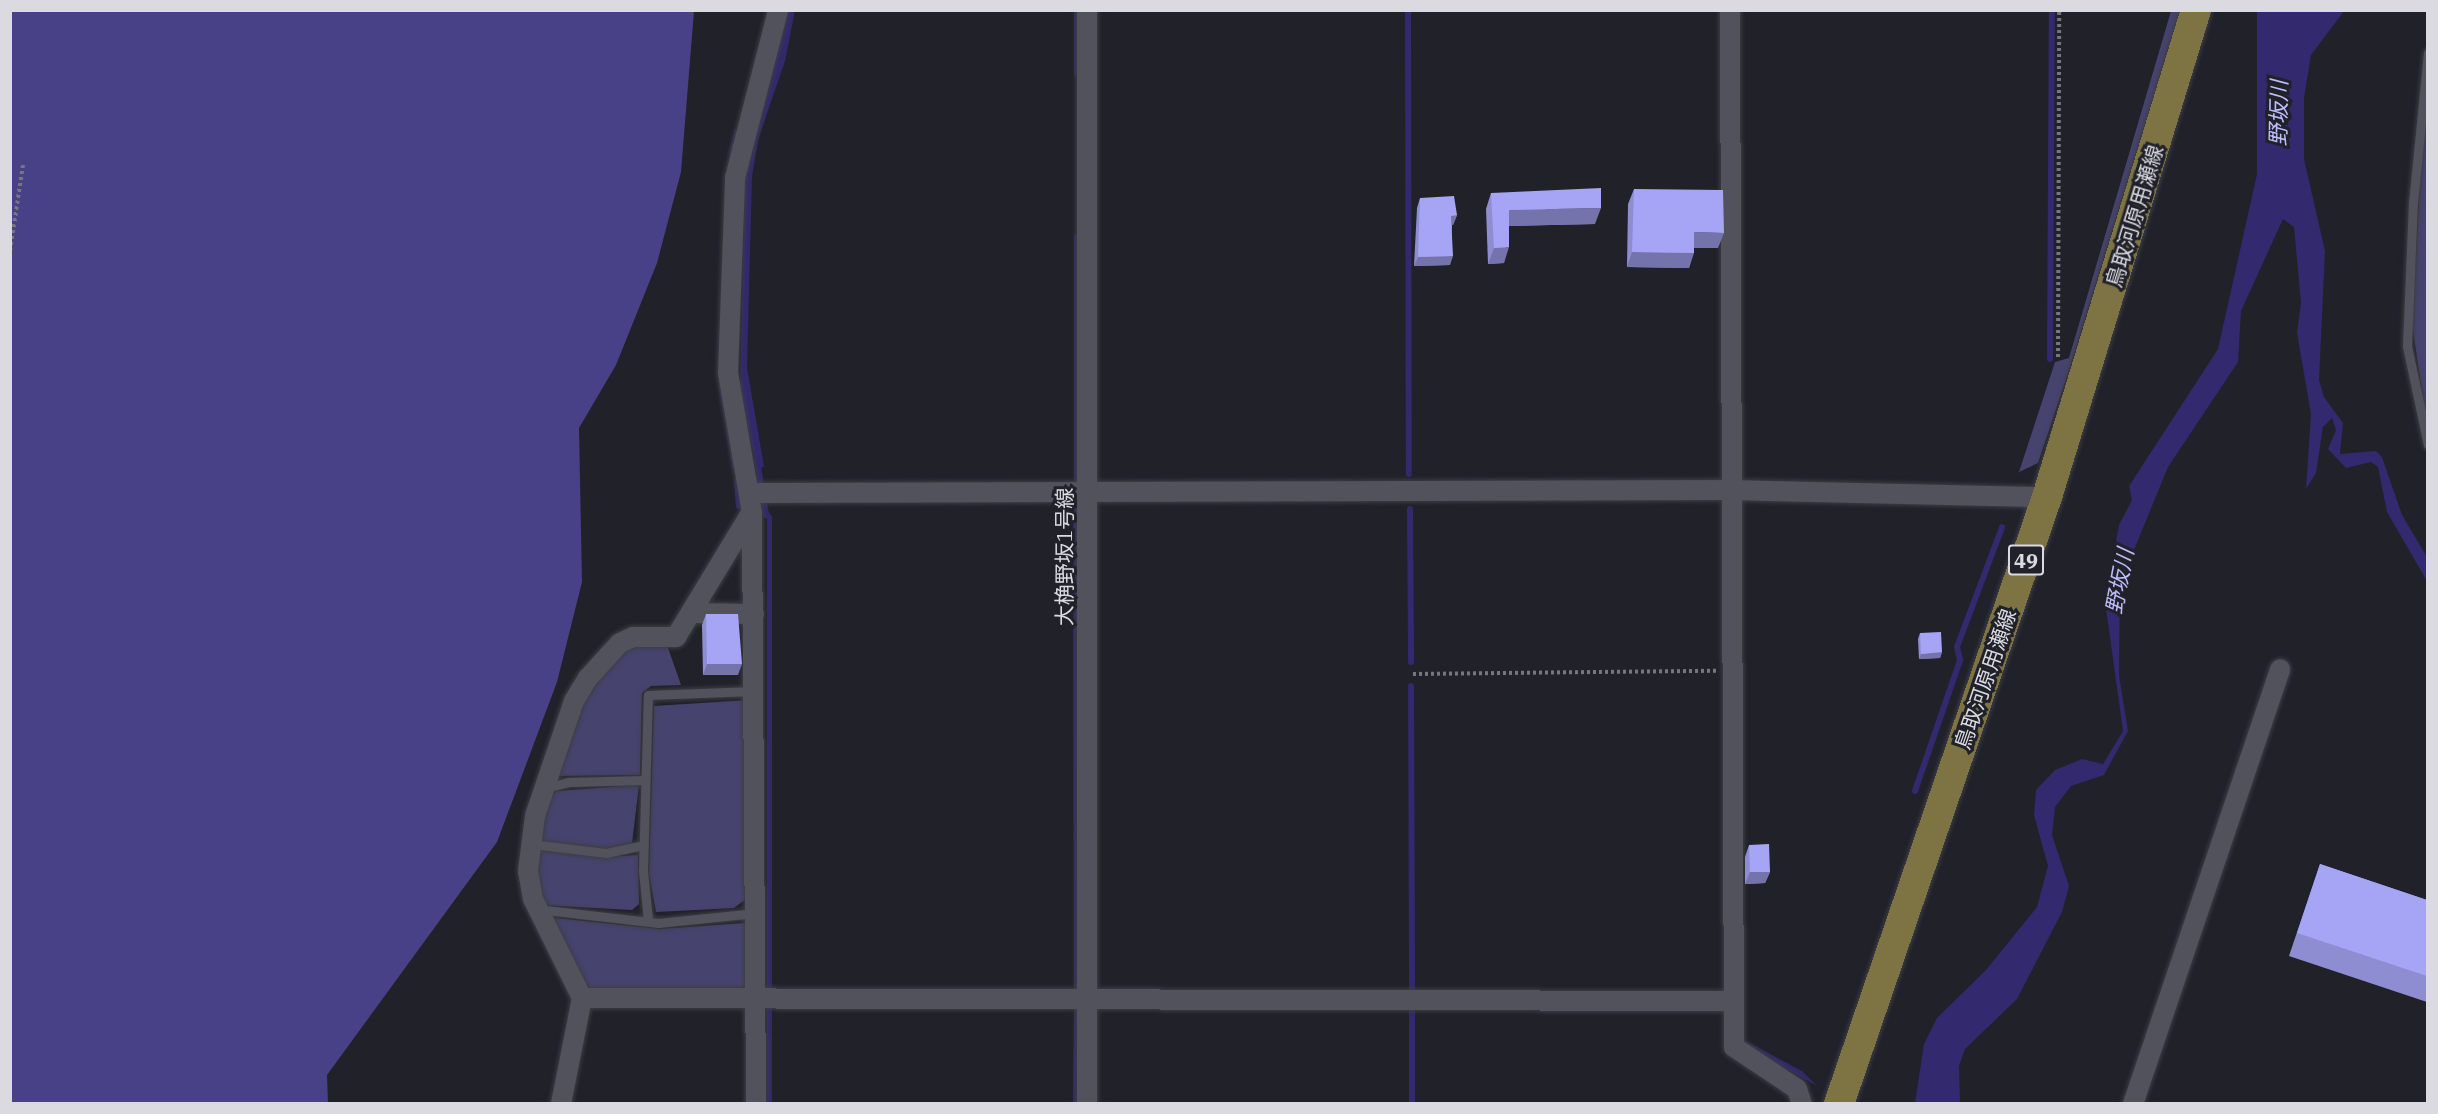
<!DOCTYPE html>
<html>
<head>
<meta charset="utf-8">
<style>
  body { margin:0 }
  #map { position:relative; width:2438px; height:1114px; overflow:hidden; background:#21212a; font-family:"IBM Plex Serif","Noto Sans JP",serif }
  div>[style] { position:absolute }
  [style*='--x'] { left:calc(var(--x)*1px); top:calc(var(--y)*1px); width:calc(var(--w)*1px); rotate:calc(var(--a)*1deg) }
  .green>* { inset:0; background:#46446f }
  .forest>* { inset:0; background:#484188 }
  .water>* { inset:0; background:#32296e }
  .stream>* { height:6px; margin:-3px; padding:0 3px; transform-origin:3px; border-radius:3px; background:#32296e }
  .path>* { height:4px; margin-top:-2px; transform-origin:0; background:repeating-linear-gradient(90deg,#76767e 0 3px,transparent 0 6px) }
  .roads { filter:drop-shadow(0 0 2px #3d3d44) drop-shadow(0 0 2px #3d3d44) }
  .service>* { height:9px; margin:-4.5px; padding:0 4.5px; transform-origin:4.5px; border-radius:4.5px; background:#52525d }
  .minor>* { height:20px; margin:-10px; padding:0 10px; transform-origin:10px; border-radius:10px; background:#52525d }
  .primary>* { height:30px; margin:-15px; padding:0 15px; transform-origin:15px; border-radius:15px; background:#7e7343 }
  .wall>* { inset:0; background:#8f8dd2 }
  .shaded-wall>* { inset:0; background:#7473ab }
  .building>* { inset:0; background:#a6a4f4 }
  span { translate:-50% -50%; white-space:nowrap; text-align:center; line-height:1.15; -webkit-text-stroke:6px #21212a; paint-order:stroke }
  .shield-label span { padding:2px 4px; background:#21212a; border:2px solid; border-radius:4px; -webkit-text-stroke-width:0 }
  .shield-label { font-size:20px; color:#dadae0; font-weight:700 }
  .street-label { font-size:21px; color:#dadae0 }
  .water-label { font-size:22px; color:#bdbcfa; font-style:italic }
  .frame { position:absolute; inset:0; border:12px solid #dadae0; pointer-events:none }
</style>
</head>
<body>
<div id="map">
  <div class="green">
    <div style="clip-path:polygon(2171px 11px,2180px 11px,2071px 364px,2038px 463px,2019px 472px,2055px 362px,2069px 358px)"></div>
    <div style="clip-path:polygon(2427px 67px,2427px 426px,2412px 323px)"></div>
    <div style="clip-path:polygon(634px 643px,667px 645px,681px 685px,651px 686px,642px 693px,640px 775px,554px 776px,585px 693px)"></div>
    <div style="clip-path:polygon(749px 700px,750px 896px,734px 908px,656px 912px,649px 874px,654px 706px)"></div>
    <div style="clip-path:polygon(639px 785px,632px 843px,611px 850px,536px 841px,547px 799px,557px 791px)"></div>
    <div style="clip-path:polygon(535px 850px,603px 857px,638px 855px,639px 904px,632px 910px,542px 905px)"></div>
    <div style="clip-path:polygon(546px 917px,660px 929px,745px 923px,750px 926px,745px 994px,587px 992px)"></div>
  </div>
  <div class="forest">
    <div style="clip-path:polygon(10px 11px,694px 11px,681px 172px,657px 263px,616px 365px,579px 428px,582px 582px,557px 682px,497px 842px,327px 1075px,328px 1103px,11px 1103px)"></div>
  </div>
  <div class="water">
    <div style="clip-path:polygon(787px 11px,795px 11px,785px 61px,758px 140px,752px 177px,747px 368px,764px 467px,757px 468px,740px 395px,745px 178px)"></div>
    <div style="clip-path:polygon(2257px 11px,2344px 11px,2311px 55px,2304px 98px,2304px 159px,2325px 251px,2319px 380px,2324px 397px,2343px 423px,2340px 454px,2376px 451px,2382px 457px,2402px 515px,2427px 557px,2427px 581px,2387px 512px,2378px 467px,2371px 462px,2346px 468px,2328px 449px,2336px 430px,2332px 418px,2323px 427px,2316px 473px,2306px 489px,2311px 414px,2297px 333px,2301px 303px,2294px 227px,2283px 219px,2241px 311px,2238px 362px,2168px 467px,2120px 584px,2119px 675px,2128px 731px,2104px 775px,2071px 786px,2055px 807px,2052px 835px,2069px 886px,2062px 912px,2017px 999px,1965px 1049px,1959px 1066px,1960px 1103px,1915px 1103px,1924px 1044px,1937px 1018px,1986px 970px,2037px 907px,2048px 866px,2034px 815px,2036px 790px,2055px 770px,2082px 759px,2103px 764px,2123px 731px,2105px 601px,2119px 525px,2132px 500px,2129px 486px,2218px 349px,2257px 174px)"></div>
    <div style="clip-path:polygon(767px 509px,772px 517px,772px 1104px,767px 1103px)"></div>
    <div style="clip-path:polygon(1744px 1040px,1802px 1071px,1817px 1086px,1744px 1045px)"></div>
  </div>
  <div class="stream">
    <div style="--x:1077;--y:10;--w:64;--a:90"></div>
    <div style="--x:1408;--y:10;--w:464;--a:89.9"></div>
    <div style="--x:732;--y:154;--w:23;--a:-77"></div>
    <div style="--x:2050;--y:359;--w:349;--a:-89.7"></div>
    <div style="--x:721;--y:382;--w:86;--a:80.6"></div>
    <div style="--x:757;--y:460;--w:56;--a:80.7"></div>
    <div style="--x:737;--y:480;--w:26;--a:86"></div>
    <div style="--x:1077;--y:480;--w:243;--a:-90"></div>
    <div style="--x:1076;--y:502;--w:491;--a:89.9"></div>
    <div style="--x:1410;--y:509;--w:153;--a:89.6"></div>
    <div style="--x:1411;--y:686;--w:307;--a:89.8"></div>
    <div style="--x:1915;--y:791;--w:139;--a:-71"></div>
    <div style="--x:1960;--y:660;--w:13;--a:-103"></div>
    <div style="--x:1957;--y:647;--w:128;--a:-69.4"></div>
    <div style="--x:1076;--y:1104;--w:98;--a:-89.4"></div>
    <div style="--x:1412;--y:1104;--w:93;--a:-90"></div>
  </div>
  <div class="path">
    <div style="--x:10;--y:251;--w:87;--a:-81.4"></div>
    <div style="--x:2058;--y:357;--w:347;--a:-89.8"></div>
    <div style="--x:1413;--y:674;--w:303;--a:-0.6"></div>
  </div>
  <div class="roads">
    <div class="service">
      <div style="--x:2428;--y:53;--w:150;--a:95.7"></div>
      <div style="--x:2413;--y:202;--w:144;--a:92.4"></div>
      <div style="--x:2407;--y:346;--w:101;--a:78"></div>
      <div style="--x:546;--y:788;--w:24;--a:-15"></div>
      <div style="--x:569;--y:782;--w:76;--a:-1.5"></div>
      <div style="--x:531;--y:844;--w:76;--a:6.8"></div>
      <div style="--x:606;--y:853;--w:38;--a:-12"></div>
      <div style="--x:537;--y:909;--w:122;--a:6.6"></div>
      <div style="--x:658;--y:923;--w:98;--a:-5.9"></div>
      <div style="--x:648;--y:920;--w:49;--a:-95.8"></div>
      <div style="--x:643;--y:871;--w:176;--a:-88.4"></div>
      <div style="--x:648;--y:695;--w:106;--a:-2.2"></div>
    </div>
    <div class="minor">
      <div style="--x:1730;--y:10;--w:1037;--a:89.78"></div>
      <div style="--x:1734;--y:1047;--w:76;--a:33.7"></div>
      <div style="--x:1797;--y:1089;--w:16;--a:72"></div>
      <div style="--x:749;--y:493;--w:981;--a:-0.18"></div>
      <div style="--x:1730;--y:490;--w:317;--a:1.3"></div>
      <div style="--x:693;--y:613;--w:61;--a:0.9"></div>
      <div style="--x:582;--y:998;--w:1151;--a:0.15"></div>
      <div style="--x:561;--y:1104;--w:108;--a:-78.8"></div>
      <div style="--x:582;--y:998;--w:110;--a:-116.3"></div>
      <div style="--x:533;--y:899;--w:28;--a:-100"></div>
      <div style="--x:528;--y:871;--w:55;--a:-82.7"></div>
      <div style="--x:535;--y:816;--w:121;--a:-71.3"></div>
      <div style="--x:574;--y:701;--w:27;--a:-59"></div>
      <div style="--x:588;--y:678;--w:47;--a:-47.6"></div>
      <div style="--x:620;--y:643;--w:14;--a:-25"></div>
      <div style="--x:633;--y:637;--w:43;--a:0"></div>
      <div style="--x:676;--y:637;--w:145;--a:-58.8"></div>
      <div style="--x:756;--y:1104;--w:591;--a:-90.39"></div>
      <div style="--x:752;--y:513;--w:142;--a:-99.7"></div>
      <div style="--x:728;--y:373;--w:195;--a:-87.9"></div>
      <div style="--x:735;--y:178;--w:173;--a:-75.6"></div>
      <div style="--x:1087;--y:1104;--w:1094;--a:-90"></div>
      <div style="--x:2133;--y:1104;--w:459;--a:-71.3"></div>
    </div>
    <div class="primary">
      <div style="--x:1839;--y:1104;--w:642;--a:-71.09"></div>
      <div style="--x:2047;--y:497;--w:509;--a:-72.99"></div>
    </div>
  </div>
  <div class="wall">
    <div style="clip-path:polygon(1634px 189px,1718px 248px,1694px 248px,1689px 268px,1627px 267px,1628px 204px)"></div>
    <div style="clip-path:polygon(1491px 193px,1595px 224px,1509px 226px,1504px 263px,1488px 264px,1486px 209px)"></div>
    <div style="clip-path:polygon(1420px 198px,1457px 215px,1453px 225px,1452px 225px,1450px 265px,1414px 266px,1417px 208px)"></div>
    <div style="clip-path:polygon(706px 614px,738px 675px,703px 675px,702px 625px)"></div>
    <div style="clip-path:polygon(1920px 633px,1942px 652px,1940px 658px,1919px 659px,1918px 639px)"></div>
    <div style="clip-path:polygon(1749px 845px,1770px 872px,1765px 883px,1745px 884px,1745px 857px)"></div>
    <div style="clip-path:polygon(2320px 864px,2427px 900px,2427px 1002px,2289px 956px)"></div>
  </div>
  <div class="shaded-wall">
    <div style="clip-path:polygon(1601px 208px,1595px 224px,1503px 226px,1509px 210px)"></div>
    <div style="clip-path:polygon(1457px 215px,1453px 225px,1448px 225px,1451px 216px)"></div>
    <div style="clip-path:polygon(1694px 232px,1724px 233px,1718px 248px,1689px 248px)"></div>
    <div style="clip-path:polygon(1509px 247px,1504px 263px,1488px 264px,1494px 248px)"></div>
    <div style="clip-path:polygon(1632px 252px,1694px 253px,1689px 268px,1627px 267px)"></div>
    <div style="clip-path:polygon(1453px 256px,1450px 265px,1414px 266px,1418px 257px)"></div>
    <div style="clip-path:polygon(1942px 652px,1940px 658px,1919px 659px,1921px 654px)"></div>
    <div style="clip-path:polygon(707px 664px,742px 664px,738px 675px,703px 675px)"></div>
    <div style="clip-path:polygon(1750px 872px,1770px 872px,1765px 883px,1745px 884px)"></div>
  </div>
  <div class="building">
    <div style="clip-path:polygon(1601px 188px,1601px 208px,1509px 210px,1509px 247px,1494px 248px,1491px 193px)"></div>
    <div style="clip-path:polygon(1634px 189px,1723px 190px,1724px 233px,1694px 232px,1694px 253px,1632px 252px)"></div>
    <div style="clip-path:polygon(1454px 196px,1457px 215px,1451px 216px,1453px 256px,1418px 257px,1420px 198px)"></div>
    <div style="clip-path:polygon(706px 614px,738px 614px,742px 664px,707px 664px)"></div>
    <div style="clip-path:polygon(1941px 632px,1942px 652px,1921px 654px,1920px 633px)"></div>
    <div style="clip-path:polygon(1769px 844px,1770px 872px,1750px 872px,1749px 845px)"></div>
    <div style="clip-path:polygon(2320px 864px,2427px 900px,2427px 976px,2297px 933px)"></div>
  </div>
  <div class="shield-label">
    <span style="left:2026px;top:560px">49</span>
  </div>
  <div class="street-label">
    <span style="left:2134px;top:216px;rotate:-73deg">鳥取河原用瀬線</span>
    <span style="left:1064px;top:557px;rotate:-90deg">大桷野坂1号線</span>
    <span style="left:1985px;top:679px;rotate:-71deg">鳥取河原用瀬線</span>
  </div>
  <div class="water-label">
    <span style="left:2278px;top:113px;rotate:-89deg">野坂川</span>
    <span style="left:2119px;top:581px;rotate:-79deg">野坂川</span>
  </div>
  <div class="frame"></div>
</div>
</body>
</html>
